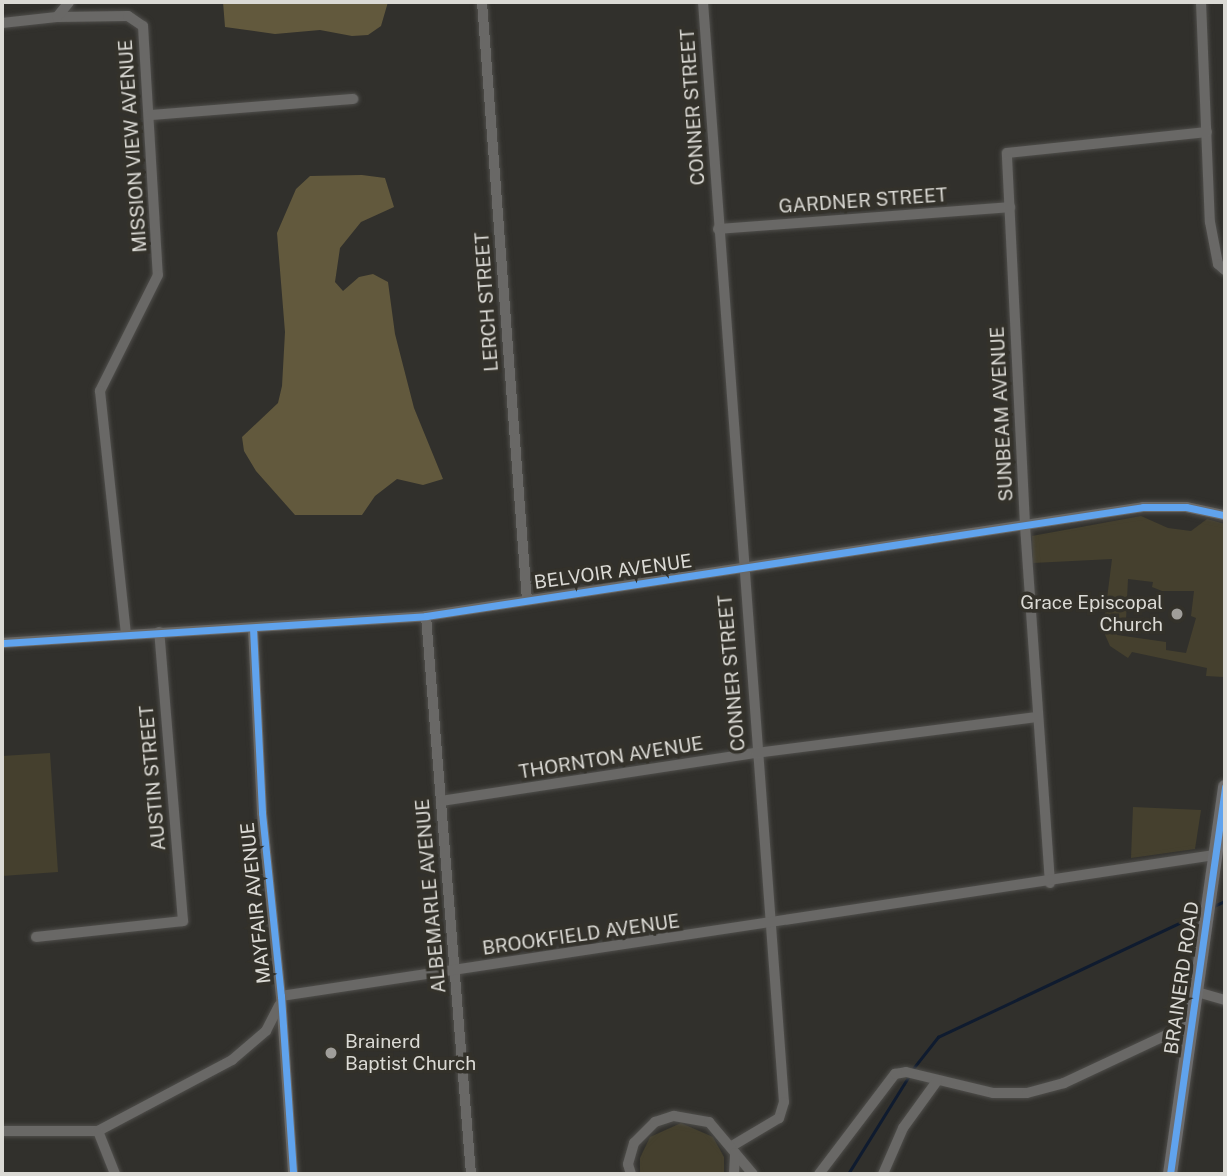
<!DOCTYPE html>
<html>
<head>
<meta charset="utf-8">
<style>
  body { margin:0 }
  #map { position:relative; width:1227px; height:1176px; overflow:hidden; background:#31302c; font-family:"Public Sans",sans-serif }
  div>[style] { position:absolute }
  [style*='--x'] { left:calc(var(--x)*1px); top:calc(var(--y)*1px); width:calc(var(--w)*1px); rotate:calc(var(--a)*1deg) }
  .green>* { inset:0; background:#45402e }
  .forest>* { inset:0; background:#62593d }
  .stream>* { height:2.5px; margin:-1.25px; padding:0 1.25px; transform-origin:1.25px; border-radius:1.25px; background:#0f1b2f }
  .roads { filter:drop-shadow(0 0 2px #4f4e4b) drop-shadow(0 0 2px #4f4e4b) }
  .minor>* { height:10px; margin:-5px; padding:0 5px; transform-origin:5px; border-radius:5px; background:#696866 }
  .major>* { height:14px; margin:-7px; padding:0 7px; transform-origin:7px; border-radius:7px; background:#6c6c6d }
  .cycleway>* { height:7px; margin:-3.5px; padding:0 3.5px; transform-origin:3.5px; border-radius:3.5px; background:#60a3ed }
  .dots>* { width:19px; height:19px; translate:-50% -50%; box-sizing:border-box; border:4px solid #33312a; border-radius:50% }
  span { translate:-50% -50%; white-space:nowrap; text-align:center; line-height:1.15; -webkit-text-stroke:7px #33312a; paint-order:stroke }
  .street-label { font-size:19px; color:#dbdad5 }
  .poi-label { font-size:19px; color:#dbdad5 }
  .right { translate:-100% -50%; text-align:right }
  .left { translate:0 -50%; text-align:left }
  .frame { position:absolute; inset:0; border:4px solid #dbdad5; pointer-events:none }
</style>
</head>
<body>
<div id="map">
  <div class="green">
    <div style="clip-path:polygon(evenodd,1141px 516px,1168px 528px,1191px 531px,1207px 519px,1225px 524px,1224px 677px,1206px 676px,1207px 668px,1132px 652px,1128px 658px,1110px 646px,1103px 630px,1112px 559px,1033px 563px,1032px 536px,1141px 516px,1128px 579px,1153px 582px,1152px 587px,1162px 591px,1194px 591px,1191px 616px,1196px 618px,1186px 653px,1166px 650px,1166px 642px,1117px 635px,1119px 619px,1126px 620px,1128px 579px)"></div>
    <div style="clip-path:polygon(50px 753px,58px 872px,2px 876px,2px 756px)"></div>
    <div style="clip-path:polygon(1133px 807px,1201px 810px,1195px 849px,1131px 858px)"></div>
    <div style="clip-path:polygon(681px 1123px,713px 1137px,724px 1157px,724px 1174px,640px 1174px,640px 1158px,650px 1137px)"></div>
  </div>
  <div class="forest">
    <div style="clip-path:polygon(223px 2px,388px 2px,381px 26px,368px 35px,352px 36px,320px 30px,275px 34px,225px 27px)"></div>
    <div style="clip-path:polygon(362px 175px,385px 178px,394px 207px,361px 222px,340px 248px,335px 282px,343px 291px,359px 277px,373px 274px,388px 282px,395px 334px,414px 408px,443px 479px,423px 485px,397px 479px,375px 496px,362px 515px,295px 515px,256px 471px,244px 451px,242px 437px,278px 403px,282px 386px,285px 332px,277px 233px,296px 189px,310px 176px)"></div>
  </div>
  <div class="stream">
    <div style="--x:1212;--y:907;--w:14;--a:-25"></div>
    <div style="--x:912;--y:1070;--w:42;--a:-51.8"></div>
    <div style="--x:938;--y:1037;--w:290;--a:-25.3"></div>
    <div style="--x:848;--y:1174;--w:115;--a:-58.1"></div>
  </div>
  <div class="roads">
    <div class="minor">
      <div style="--x:482;--y:2;--w:600;--a:85.7"></div>
      <div style="--x:703;--y:2;--w:1103;--a:85.79"></div>
      <div style="--x:784;--y:1102;--w:17;--a:107"></div>
      <div style="--x:779;--y:1118;--w:55;--a:149.2"></div>
      <div style="--x:1201;--y:2;--w:220;--a:87.7"></div>
      <div style="--x:1210;--y:222;--w:43;--a:79.2"></div>
      <div style="--x:1218;--y:264;--w:9;--a:41"></div>
      <div style="--x:57;--y:17;--w:71;--a:-0.8"></div>
      <div style="--x:128;--y:16;--w:18;--a:34"></div>
      <div style="--x:143;--y:26;--w:249;--a:86.6"></div>
      <div style="--x:158;--y:275;--w:130;--a:116.6"></div>
      <div style="--x:100;--y:391;--w:243;--a:83.9"></div>
      <div style="--x:2;--y:23;--w:55;--a:-6.2"></div>
      <div style="--x:57;--y:17;--w:19;--a:-51"></div>
      <div style="--x:150;--y:115;--w:204;--a:-4.5"></div>
      <div style="--x:718;--y:229;--w:293;--a:-4.3"></div>
      <div style="--x:426;--y:616;--w:560;--a:85.39"></div>
      <div style="--x:253;--y:628;--w:185;--a:87.2"></div>
      <div style="--x:262;--y:813;--w:184;--a:84.1"></div>
      <div style="--x:281;--y:996;--w:178;--a:86.1"></div>
      <div style="--x:2;--y:643;--w:425;--a:-3.6"></div>
      <div style="--x:426;--y:616;--w:725;--a:-8.64"></div>
      <div style="--x:1143;--y:507;--w:43;--a:0"></div>
      <div style="--x:1186;--y:507;--w:40;--a:12"></div>
      <div style="--x:441;--y:801;--w:319;--a:-8.7"></div>
      <div style="--x:756;--y:753;--w:284;--a:-7.3"></div>
      <div style="--x:1050;--y:883;--w:359;--a:-94"></div>
      <div style="--x:1025;--y:525;--w:372;--a:-92.8"></div>
      <div style="--x:1007;--y:153;--w:201;--a:-6"></div>
      <div style="--x:36;--y:937;--w:148;--a:-6.2"></div>
      <div style="--x:183;--y:921;--w:290;--a:-94.7"></div>
      <div style="--x:1197;--y:992;--w:29;--a:16"></div>
      <div style="--x:281;--y:996;--w:944;--a:-8.59"></div>
      <div style="--x:2;--y:1131;--w:96;--a:0"></div>
      <div style="--x:98;--y:1131;--w:152;--a:-27.9"></div>
      <div style="--x:232;--y:1060;--w:45;--a:-40.5"></div>
      <div style="--x:266;--y:1031;--w:29;--a:-63"></div>
      <div style="--x:98;--y:1131;--w:46;--a:68.4"></div>
      <div style="--x:631;--y:1174;--w:10;--a:-107"></div>
      <div style="--x:628;--y:1164;--w:22;--a:-74"></div>
      <div style="--x:634;--y:1143;--w:30;--a:-45"></div>
      <div style="--x:655;--y:1122;--w:20;--a:-18"></div>
      <div style="--x:674;--y:1116;--w:36;--a:10"></div>
      <div style="--x:709;--y:1122;--w:68;--a:49.8"></div>
      <div style="--x:734;--y:1174;--w:21;--a:-87"></div>
      <div style="--x:819;--y:1174;--w:126;--a:-52.8"></div>
      <div style="--x:895;--y:1074;--w:11;--a:-10"></div>
      <div style="--x:906;--y:1072;--w:89;--a:13.6"></div>
      <div style="--x:993;--y:1093;--w:34;--a:0"></div>
      <div style="--x:1027;--y:1093;--w:38;--a:-15"></div>
      <div style="--x:1064;--y:1083;--w:141;--a:-25.1"></div>
      <div style="--x:883;--y:1174;--w:50;--a:-66.5"></div>
      <div style="--x:903;--y:1128;--w:58;--a:-54.1"></div>
    </div>
    <div class="major">
      <div style="--x:1170;--y:1174;--w:391;--a:-81.9"></div>
    </div>
  </div>
  <div class="cycleway">
    <div style="--x:253;--y:628;--w:185;--a:87.2"></div>
    <div style="--x:262;--y:813;--w:184;--a:84.1"></div>
    <div style="--x:281;--y:996;--w:178;--a:86.1"></div>
    <div style="--x:2;--y:643;--w:425;--a:-3.6"></div>
    <div style="--x:426;--y:616;--w:725;--a:-8.64"></div>
    <div style="--x:1143;--y:507;--w:43;--a:0"></div>
    <div style="--x:1186;--y:507;--w:40;--a:12"></div>
    <div style="--x:1170;--y:1174;--w:391;--a:-81.9"></div>
  </div>
  <div class="dots">
    <div style="left:1177px;top:614px;background:#a09e9a"></div>
    <div style="left:331px;top:1053px;background:#a09e9a"></div>
  </div>
  <div class="street-label">
    <span style="left:693px;top:107px;rotate:-94deg">CONNER STREET</span>
    <span style="left:133px;top:146px;rotate:-94deg">MISSION VIEW AVENUE</span>
    <span style="left:863px;top:201px;rotate:-4deg">GARDNER STREET</span>
    <span style="left:487px;top:302px;rotate:-94deg">LERCH STREET</span>
    <span style="left:1002px;top:414px;rotate:-93deg">SUNBEAM AVENUE</span>
    <span style="left:613px;top:572px;rotate:-8deg">BELVOIR AVENUE</span>
    <span style="left:732px;top:673px;rotate:-95deg">CONNER STREET</span>
    <span style="left:611px;top:758px;rotate:-9deg">THORNTON AVENUE</span>
    <span style="left:153px;top:778px;rotate:-95deg">AUSTIN STREET</span>
    <span style="left:431px;top:896px;rotate:-95deg">ALBEMARLE AVENUE</span>
    <span style="left:256px;top:903px;rotate:-96deg">MAYFAIR AVENUE</span>
    <span style="left:581px;top:935px;rotate:-8deg">BROOKFIELD AVENUE</span>
    <span style="left:1182px;top:978px;rotate:-82deg">BRAINERD ROAD</span>
  </div>
  <div class="poi-label">
    <span class="right" style="left:1163px;top:614px">Grace Episcopal<br>Church</span>
    <span class="left" style="left:345px;top:1053px">Brainerd<br>Baptist Church</span>
  </div>
  <div class="frame"></div>
</div>
</body>
</html>
